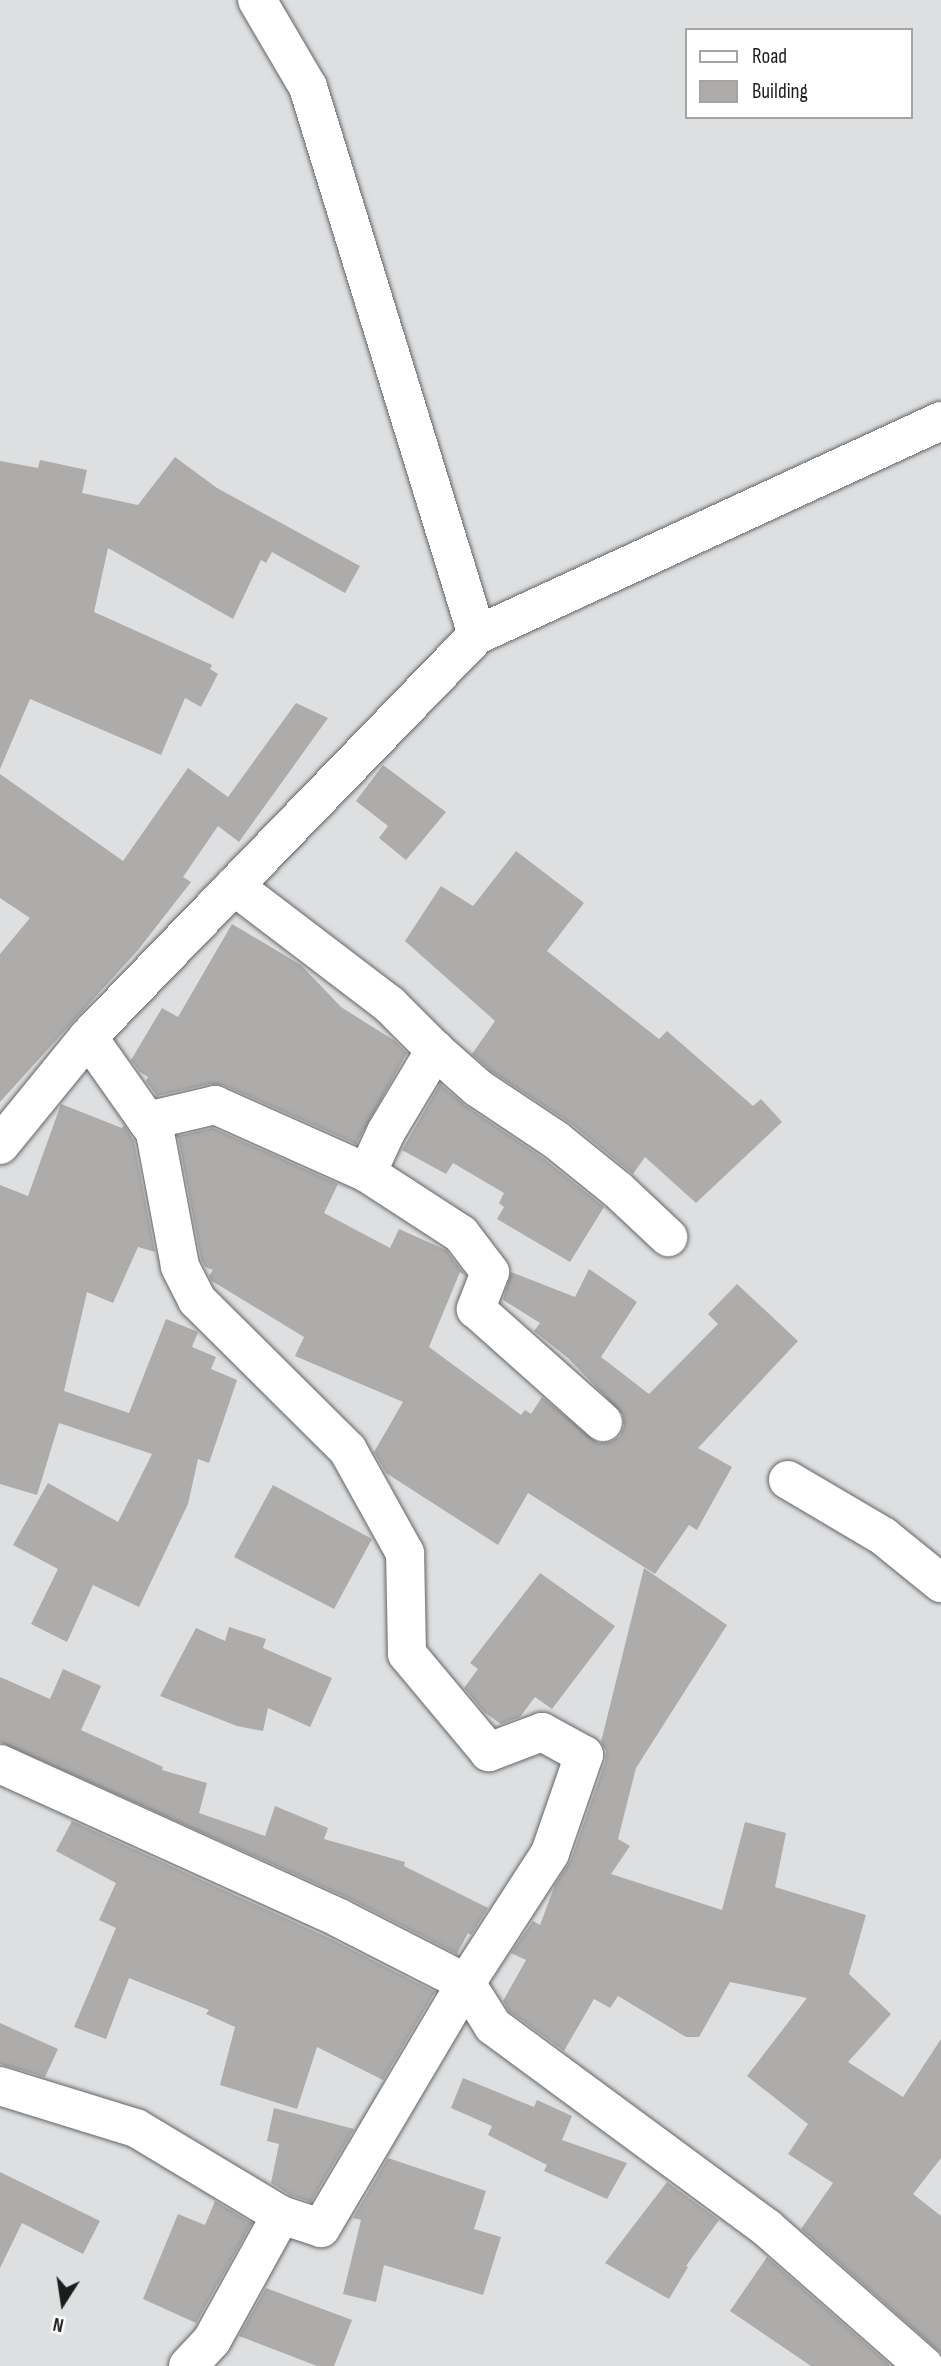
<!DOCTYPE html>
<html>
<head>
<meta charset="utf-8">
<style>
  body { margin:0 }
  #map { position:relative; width:941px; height:2366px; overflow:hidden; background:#dddfe0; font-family:"Sofia Sans Condensed",sans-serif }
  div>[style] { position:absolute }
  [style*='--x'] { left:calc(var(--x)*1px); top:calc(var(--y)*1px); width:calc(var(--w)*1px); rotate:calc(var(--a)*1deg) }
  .building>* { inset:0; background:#aeacab }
  .roads { filter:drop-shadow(0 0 2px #646567) drop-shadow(0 0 2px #646567) }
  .minor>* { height:38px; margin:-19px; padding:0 19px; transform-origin:19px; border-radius:19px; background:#fff }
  span { translate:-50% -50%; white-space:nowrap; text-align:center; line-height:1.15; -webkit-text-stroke:7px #fff; paint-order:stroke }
  .legend { position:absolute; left:685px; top:28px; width:228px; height:91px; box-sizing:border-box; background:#fff; border:2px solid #a4a4a4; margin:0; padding:9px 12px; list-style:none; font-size:21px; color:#1b1c1c }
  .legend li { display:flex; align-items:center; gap:14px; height:35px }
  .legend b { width:35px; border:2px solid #a4a4a4 }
  .north { position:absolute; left:28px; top:2268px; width:70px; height:70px; -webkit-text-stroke:5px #fff; paint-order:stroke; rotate:192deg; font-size:19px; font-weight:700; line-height:28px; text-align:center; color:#1b1c1c }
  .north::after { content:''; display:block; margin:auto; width:24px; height:32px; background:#1b1c1c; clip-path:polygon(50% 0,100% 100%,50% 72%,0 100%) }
</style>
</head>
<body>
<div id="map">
  <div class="building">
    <div style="clip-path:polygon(175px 457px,217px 488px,360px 566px,345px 593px,272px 552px,266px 563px,261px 560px,233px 619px,108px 548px,94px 612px,212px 665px,210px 669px,218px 674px,201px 707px,185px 698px,161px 755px,30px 699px,0 769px,0 461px,38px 468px,40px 460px,87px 470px,82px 493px,138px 505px)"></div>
    <div style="clip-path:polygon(296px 703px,328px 718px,239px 842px,218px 826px,183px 877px,191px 882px,138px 950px,0 1102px,0 954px,30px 918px,0 898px,0 774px,123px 861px,188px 768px,228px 797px)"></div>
    <div style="clip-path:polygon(383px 765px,446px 812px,406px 860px,379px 838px,388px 826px,356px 801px)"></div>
    <div style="clip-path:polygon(516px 851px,584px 903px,547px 951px,659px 1039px,667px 1031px,753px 1106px,761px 1099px,782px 1122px,696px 1203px,645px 1157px,633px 1174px,570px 1123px,491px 1071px,472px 1054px,495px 1021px,405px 941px,441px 886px,473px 906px)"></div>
    <div style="clip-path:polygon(232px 924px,301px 965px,341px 1007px,395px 1041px,407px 1053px,356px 1144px,223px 1085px,210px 1084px,157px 1096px,146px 1081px,148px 1077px,140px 1072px,131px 1060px,162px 1008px,178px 1017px)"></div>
    <div style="clip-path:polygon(440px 1084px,466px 1106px,543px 1158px,604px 1207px,570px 1262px,497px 1219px,504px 1207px,499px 1203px,504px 1193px,453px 1163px,446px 1174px,402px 1150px)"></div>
    <div style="clip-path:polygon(61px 1104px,122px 1128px,124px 1125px,134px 1141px,155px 1252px,138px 1247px,113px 1303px,87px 1292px,64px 1391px,129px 1413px,166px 1319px,198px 1332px,192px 1347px,216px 1357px,211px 1369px,237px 1380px,209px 1463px,198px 1459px,188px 1504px,139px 1607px,93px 1585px,67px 1642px,31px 1624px,58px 1569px,13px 1545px,48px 1483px,118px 1522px,152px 1454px,59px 1423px,37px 1495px,0 1484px,0 1185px,28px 1196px)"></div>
    <div style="clip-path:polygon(213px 1128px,338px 1184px,324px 1213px,390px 1248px,399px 1229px,446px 1250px,465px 1275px,460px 1272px,429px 1347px,521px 1415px,525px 1410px,531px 1414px,542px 1397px,598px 1443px,611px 1442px,620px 1436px,624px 1426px,623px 1415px,568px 1358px,534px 1331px,540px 1323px,503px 1300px,511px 1272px,575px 1297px,589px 1269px,637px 1302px,601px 1357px,649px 1394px,718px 1324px,708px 1314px,737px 1284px,798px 1341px,698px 1448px,732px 1467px,697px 1530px,689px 1525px,655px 1574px,528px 1493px,498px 1545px,386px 1473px,374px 1452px,403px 1402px,295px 1356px,304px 1337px,212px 1281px,209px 1276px,213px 1270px,205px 1267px,201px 1259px,178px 1136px)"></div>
    <div style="clip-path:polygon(273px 1485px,372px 1539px,334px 1609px,234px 1557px)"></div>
    <div style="clip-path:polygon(644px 1568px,727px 1625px,636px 1768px,618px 1839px,630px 1846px,611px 1874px,722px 1910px,745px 1822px,786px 1833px,775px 1887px,866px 1915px,849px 1974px,891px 2014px,848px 2062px,903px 2097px,941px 2039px,941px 2158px,913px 2194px,941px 2216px,941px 2353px,801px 2229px,833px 2183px,788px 2154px,808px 2124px,747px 2076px,807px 1998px,730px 1982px,699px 2037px,686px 2037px,618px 1996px,610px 2008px,594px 1999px,564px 2051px,509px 2011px,503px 2001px,526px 1960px,511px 1953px,533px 1921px,540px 1925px,555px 1885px,571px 1860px,605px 1762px,606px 1751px,601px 1742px)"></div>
    <div style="clip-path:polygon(540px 1573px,615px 1626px,552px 1709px,535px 1697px,520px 1717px,501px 1724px,484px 1712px,464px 1688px,478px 1669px,470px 1663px)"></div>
    <div style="clip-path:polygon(229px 1627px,266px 1639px,263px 1648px,332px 1678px,310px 1727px,268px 1708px,263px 1731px,237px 1726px,160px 1696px,196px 1628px,225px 1641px)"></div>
    <div style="clip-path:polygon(63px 1669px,101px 1686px,81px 1730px,163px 1767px,162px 1770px,207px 1783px,199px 1813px,265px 1836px,275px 1806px,328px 1828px,324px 1839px,405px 1862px,404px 1866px,488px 1908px,471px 1935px,468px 1933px,457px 1954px,348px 1898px,0 1742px,0 1677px,50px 1699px)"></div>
    <div style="clip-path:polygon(72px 1821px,329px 1938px,435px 1992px,383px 2080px,317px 2047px,297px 2109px,220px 2085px,235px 2027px,206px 2014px,209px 2010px,129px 1978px,106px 2039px,74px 2027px,116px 1928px,99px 1920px,116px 1883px,56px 1851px)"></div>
    <div style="clip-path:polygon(0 2023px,58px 2049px,45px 2077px,0 2064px)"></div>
    <div style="clip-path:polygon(463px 2078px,534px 2107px,537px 2100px,572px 2116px,562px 2140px,627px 2163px,607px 2199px,544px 2171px,547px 2165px,488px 2135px,492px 2126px,451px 2108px)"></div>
    <div style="clip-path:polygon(274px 2108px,354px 2129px,311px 2202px,290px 2195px,271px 2183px,279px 2144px,267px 2141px)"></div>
    <div style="clip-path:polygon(388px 2158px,486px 2191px,474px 2229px,501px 2237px,483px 2295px,384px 2265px,376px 2302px,343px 2294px,361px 2220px,353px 2218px)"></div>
    <div style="clip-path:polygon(0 2172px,100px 2221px,83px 2254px,22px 2223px,0 2268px)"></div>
    <div style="clip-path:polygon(667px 2182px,719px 2220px,686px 2266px,688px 2267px,669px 2299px,605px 2263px)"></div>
    <div style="clip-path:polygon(215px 2201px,252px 2223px,196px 2323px,143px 2299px,178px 2214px,205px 2225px)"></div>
    <div style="clip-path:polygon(767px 2257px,890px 2365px,889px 2366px,811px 2366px,730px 2311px)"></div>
    <div style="clip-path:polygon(266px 2288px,352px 2320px,334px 2366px,317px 2366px,239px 2336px)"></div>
  </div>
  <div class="roads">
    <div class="minor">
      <div style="--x:257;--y:0;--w:101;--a:59.6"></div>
      <div style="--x:308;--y:87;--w:573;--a:72.86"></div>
      <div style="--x:477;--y:635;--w:511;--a:-24.76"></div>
      <div style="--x:435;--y:1050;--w:57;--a:41.5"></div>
      <div style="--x:478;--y:1088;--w:94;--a:33.7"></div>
      <div style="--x:556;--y:1140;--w:80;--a:38.9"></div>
      <div style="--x:618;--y:1190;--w:69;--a:43.2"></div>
      <div style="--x:147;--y:1121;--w:70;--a:-13.2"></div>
      <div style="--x:215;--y:1105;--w:167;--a:24.1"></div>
      <div style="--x:367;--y:1173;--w:45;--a:-65.1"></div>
      <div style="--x:386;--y:1132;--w:96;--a:-59.1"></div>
      <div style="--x:435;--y:1050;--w:65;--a:-135"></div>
      <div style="--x:389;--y:1004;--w:195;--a:-142.7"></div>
      <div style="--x:0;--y:1145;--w:139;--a:-50.8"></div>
      <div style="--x:88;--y:1037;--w:559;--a:-45.94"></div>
      <div style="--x:367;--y:1173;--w:112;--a:33"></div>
      <div style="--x:461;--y:1234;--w:48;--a:52.7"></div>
      <div style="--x:490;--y:1272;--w:40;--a:111"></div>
      <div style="--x:476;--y:1309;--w:170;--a:41.7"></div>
      <div style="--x:788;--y:1480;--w:110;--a:30.5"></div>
      <div style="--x:883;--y:1536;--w:75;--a:39"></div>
      <div style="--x:0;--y:1764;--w:372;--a:24.4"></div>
      <div style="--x:339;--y:1918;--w:143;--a:27.1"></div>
      <div style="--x:466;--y:1983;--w:51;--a:57.9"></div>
      <div style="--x:493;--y:2026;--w:340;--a:36.4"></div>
      <div style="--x:767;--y:2228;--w:209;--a:41.3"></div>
      <div style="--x:0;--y:2086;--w:142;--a:17.2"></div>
      <div style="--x:136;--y:2128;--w:169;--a:31"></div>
      <div style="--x:281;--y:2215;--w:42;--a:18"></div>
      <div style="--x:321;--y:2228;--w:285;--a:-59.4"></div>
      <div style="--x:466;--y:1983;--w:155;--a:-57.1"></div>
      <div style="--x:550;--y:1853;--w:104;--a:-70.9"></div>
      <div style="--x:584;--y:1755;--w:48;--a:-151.3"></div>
      <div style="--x:542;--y:1732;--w:57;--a:159.3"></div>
      <div style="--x:489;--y:1752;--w:128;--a:-129.9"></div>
      <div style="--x:407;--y:1654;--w:101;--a:-91.1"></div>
      <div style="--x:405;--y:1553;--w:118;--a:-119"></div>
      <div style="--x:348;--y:1450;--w:213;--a:-135.2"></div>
      <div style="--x:197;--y:1300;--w:38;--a:-117"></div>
      <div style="--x:180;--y:1266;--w:136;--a:-100.6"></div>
      <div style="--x:155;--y:1132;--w:116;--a:-125.2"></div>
      <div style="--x:188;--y:2366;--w:35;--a:-47"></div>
      <div style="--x:212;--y:2340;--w:143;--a:-61.1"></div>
    </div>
  </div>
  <ul class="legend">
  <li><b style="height:9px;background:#fff"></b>Road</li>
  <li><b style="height:19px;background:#aeacab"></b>Building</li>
  </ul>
  <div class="north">N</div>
</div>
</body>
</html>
